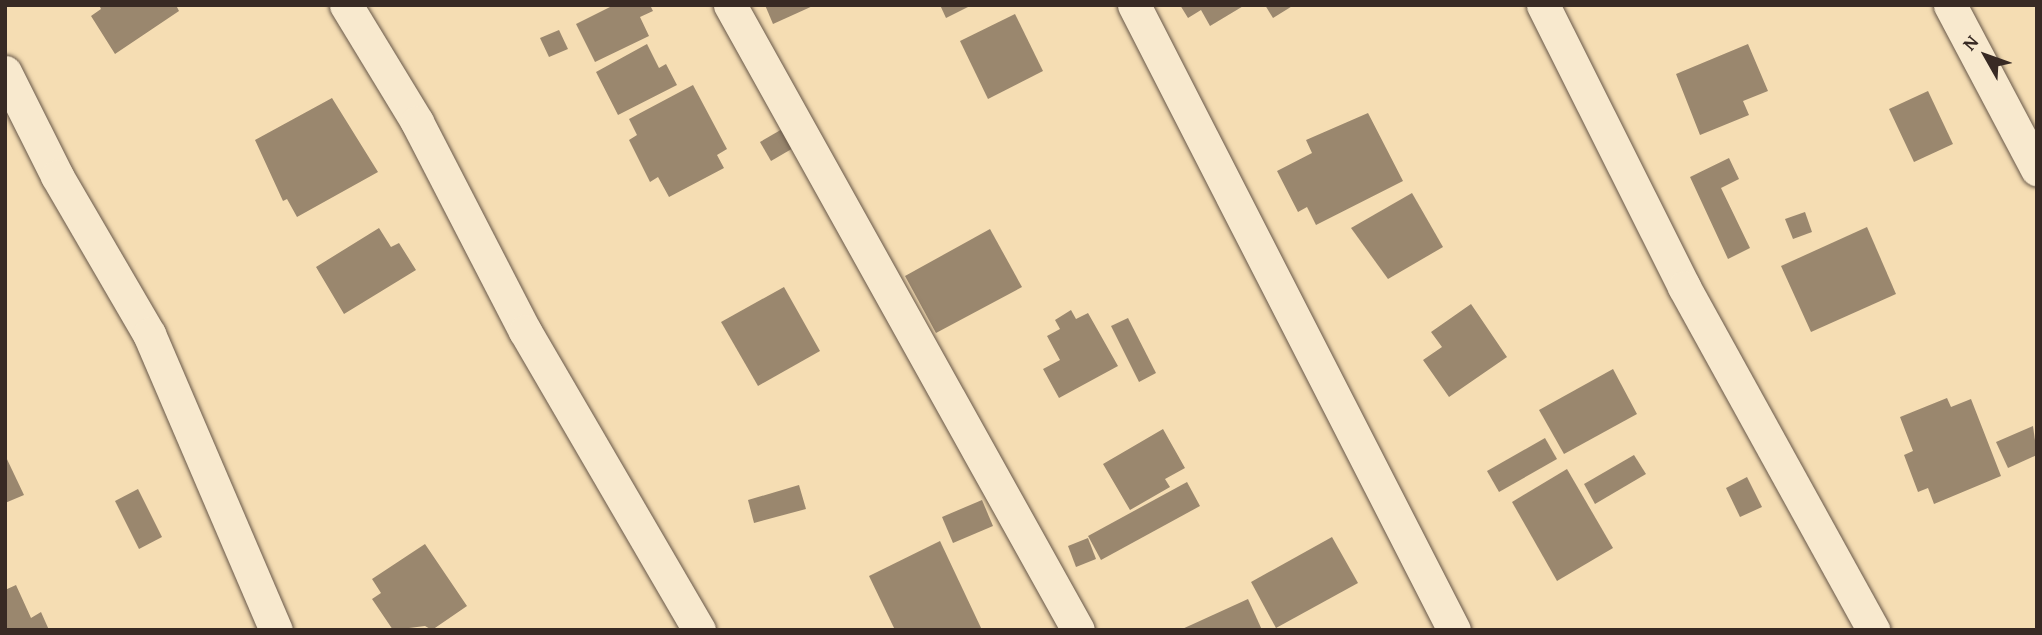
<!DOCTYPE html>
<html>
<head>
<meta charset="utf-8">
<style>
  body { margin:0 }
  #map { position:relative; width:2042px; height:635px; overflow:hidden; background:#f5ddb3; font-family:"Gentium Book Plus",serif }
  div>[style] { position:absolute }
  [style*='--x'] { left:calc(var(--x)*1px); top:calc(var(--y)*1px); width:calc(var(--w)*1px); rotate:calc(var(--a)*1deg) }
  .building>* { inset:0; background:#9a876e }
  .roads { filter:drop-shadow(0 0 2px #675748) drop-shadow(0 0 2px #675748) }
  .street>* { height:33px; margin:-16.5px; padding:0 16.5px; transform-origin:16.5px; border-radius:16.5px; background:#f8e9ce }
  span { translate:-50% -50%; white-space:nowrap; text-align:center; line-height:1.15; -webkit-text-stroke:5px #f8e9ce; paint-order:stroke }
  .frame { position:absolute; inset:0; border:7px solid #382a24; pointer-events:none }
  .north { position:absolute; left:1951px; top:21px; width:70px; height:70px; -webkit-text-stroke:5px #f8e9ce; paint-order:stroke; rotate:310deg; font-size:19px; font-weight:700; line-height:28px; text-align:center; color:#382a24 }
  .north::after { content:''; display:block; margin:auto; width:24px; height:32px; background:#382a24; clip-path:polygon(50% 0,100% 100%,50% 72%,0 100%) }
</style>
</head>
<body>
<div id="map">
  <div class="building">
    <div style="clip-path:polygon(99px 5px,176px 5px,179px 11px,115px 54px,91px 16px,101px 9px)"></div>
    <div style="clip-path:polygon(614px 5px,650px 5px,653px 11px,640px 17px,649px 36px,595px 62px,576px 24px)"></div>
    <div style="clip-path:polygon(765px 5px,815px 5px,773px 24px)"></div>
    <div style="clip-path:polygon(940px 5px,972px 5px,946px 18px)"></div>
    <div style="clip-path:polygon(1180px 5px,1245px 5px,1210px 26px,1201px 10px,1188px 18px)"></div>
    <div style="clip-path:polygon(1265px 5px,1294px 5px,1273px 18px)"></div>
    <div style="clip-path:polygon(1015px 14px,1043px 71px,988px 99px,960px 41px)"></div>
    <div style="clip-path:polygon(559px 30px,568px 49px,549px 57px,540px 38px)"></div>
    <div style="clip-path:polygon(647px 44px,659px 68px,666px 64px,677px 85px,618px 115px,596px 72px)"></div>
    <div style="clip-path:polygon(1748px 44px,1768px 91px,1743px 101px,1749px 115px,1700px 135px,1676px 74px)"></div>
    <div style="clip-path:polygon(693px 85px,727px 149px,717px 155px,724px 168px,669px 197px,658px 177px,650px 182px,629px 140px,637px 135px,629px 119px)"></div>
    <div style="clip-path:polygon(1928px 91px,1953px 144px,1914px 162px,1889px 109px)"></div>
    <div style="clip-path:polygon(332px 98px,378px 172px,297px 217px,287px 199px,283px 201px,255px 140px)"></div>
    <div style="clip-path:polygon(1368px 113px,1403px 181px,1316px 225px,1307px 207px,1298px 212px,1277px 171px,1312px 153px,1306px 140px)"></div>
    <div style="clip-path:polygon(784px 128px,795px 147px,771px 161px,760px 142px)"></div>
    <div style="clip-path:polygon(1729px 158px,1739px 179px,1721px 188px,1750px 248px,1728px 259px,1690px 177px)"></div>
    <div style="clip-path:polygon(1412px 193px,1443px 247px,1388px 279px,1351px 228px)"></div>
    <div style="clip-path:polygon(1805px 212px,1812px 232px,1793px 239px,1785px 219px)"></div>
    <div style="clip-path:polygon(1867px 227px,1896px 294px,1811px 332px,1781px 266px)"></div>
    <div style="clip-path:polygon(379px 228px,391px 247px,399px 243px,416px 270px,344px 314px,316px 267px)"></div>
    <div style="clip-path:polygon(990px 229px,1022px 287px,936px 333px,905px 276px)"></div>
    <div style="clip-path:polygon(784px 287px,820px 351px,758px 386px,721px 322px)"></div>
    <div style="clip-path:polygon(1471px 304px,1507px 357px,1449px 397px,1423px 360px,1442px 347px,1431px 332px)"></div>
    <div style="clip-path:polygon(1071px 310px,1076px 319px,1088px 313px,1118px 366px,1059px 398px,1043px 369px,1060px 360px,1047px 336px,1060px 329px,1055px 320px)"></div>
    <div style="clip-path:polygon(1128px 318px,1156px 373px,1139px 382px,1111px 326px)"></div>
    <div style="clip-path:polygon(1613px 369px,1637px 414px,1564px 454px,1539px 410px)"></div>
    <div style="clip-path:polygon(1947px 398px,1951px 407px,1971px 399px,2001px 476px,1934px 504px,1928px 488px,1918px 492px,1904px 455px,1913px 451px,1900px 417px)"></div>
    <div style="clip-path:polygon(2033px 426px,2037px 455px,2008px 468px,1996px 442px)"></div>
    <div style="clip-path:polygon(1163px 429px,1185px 468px,1165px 479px,1170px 487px,1130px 510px,1103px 464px)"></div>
    <div style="clip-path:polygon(1545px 438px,1557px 459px,1499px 492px,1487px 471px)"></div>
    <div style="clip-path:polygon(5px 455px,24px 495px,5px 503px)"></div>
    <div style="clip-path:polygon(1634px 455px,1646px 474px,1595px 504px,1584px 484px)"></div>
    <div style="clip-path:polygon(1567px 469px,1613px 548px,1557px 581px,1512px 502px)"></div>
    <div style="clip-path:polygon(1747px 477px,1762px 507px,1740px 517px,1726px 488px)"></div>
    <div style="clip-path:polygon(1187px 482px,1200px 506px,1101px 560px,1088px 536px)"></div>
    <div style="clip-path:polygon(799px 485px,806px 509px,754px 523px,748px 500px)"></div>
    <div style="clip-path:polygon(138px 489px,162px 537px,139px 549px,115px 501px)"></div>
    <div style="clip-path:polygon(982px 500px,993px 526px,953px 543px,942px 517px)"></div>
    <div style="clip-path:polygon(1332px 537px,1358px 583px,1276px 628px,1251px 582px)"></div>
    <div style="clip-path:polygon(1088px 538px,1096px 559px,1076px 567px,1068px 546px)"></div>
    <div style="clip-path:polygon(940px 541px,982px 630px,895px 630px,869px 576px)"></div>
    <div style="clip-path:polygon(425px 544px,467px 606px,432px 630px,425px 626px,393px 630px,372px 599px,381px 593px,372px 579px)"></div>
    <div style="clip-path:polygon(16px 585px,31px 618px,41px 612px,49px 630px,5px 630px,5px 590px)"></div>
    <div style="clip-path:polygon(1248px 599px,1262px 630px,1180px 630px)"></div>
  </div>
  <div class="roads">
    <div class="street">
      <div style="--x:346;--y:5;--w:137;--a:58.7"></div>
      <div style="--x:417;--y:122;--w:235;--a:62.7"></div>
      <div style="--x:525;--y:331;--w:346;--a:59.8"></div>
      <div style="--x:730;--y:5;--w:715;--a:60.89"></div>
      <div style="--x:1134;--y:5;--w:702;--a:62.89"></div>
      <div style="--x:1543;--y:5;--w:315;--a:63.4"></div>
      <div style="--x:1684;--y:287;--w:392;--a:61.1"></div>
      <div style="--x:1950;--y:5;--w:186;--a:62.1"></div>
      <div style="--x:5;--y:72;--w:116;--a:63.4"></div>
      <div style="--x:57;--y:176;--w:183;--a:59.8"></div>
      <div style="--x:149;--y:334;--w:322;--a:66.8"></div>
    </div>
  </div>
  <div class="frame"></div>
  <div class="north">N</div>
</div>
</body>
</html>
